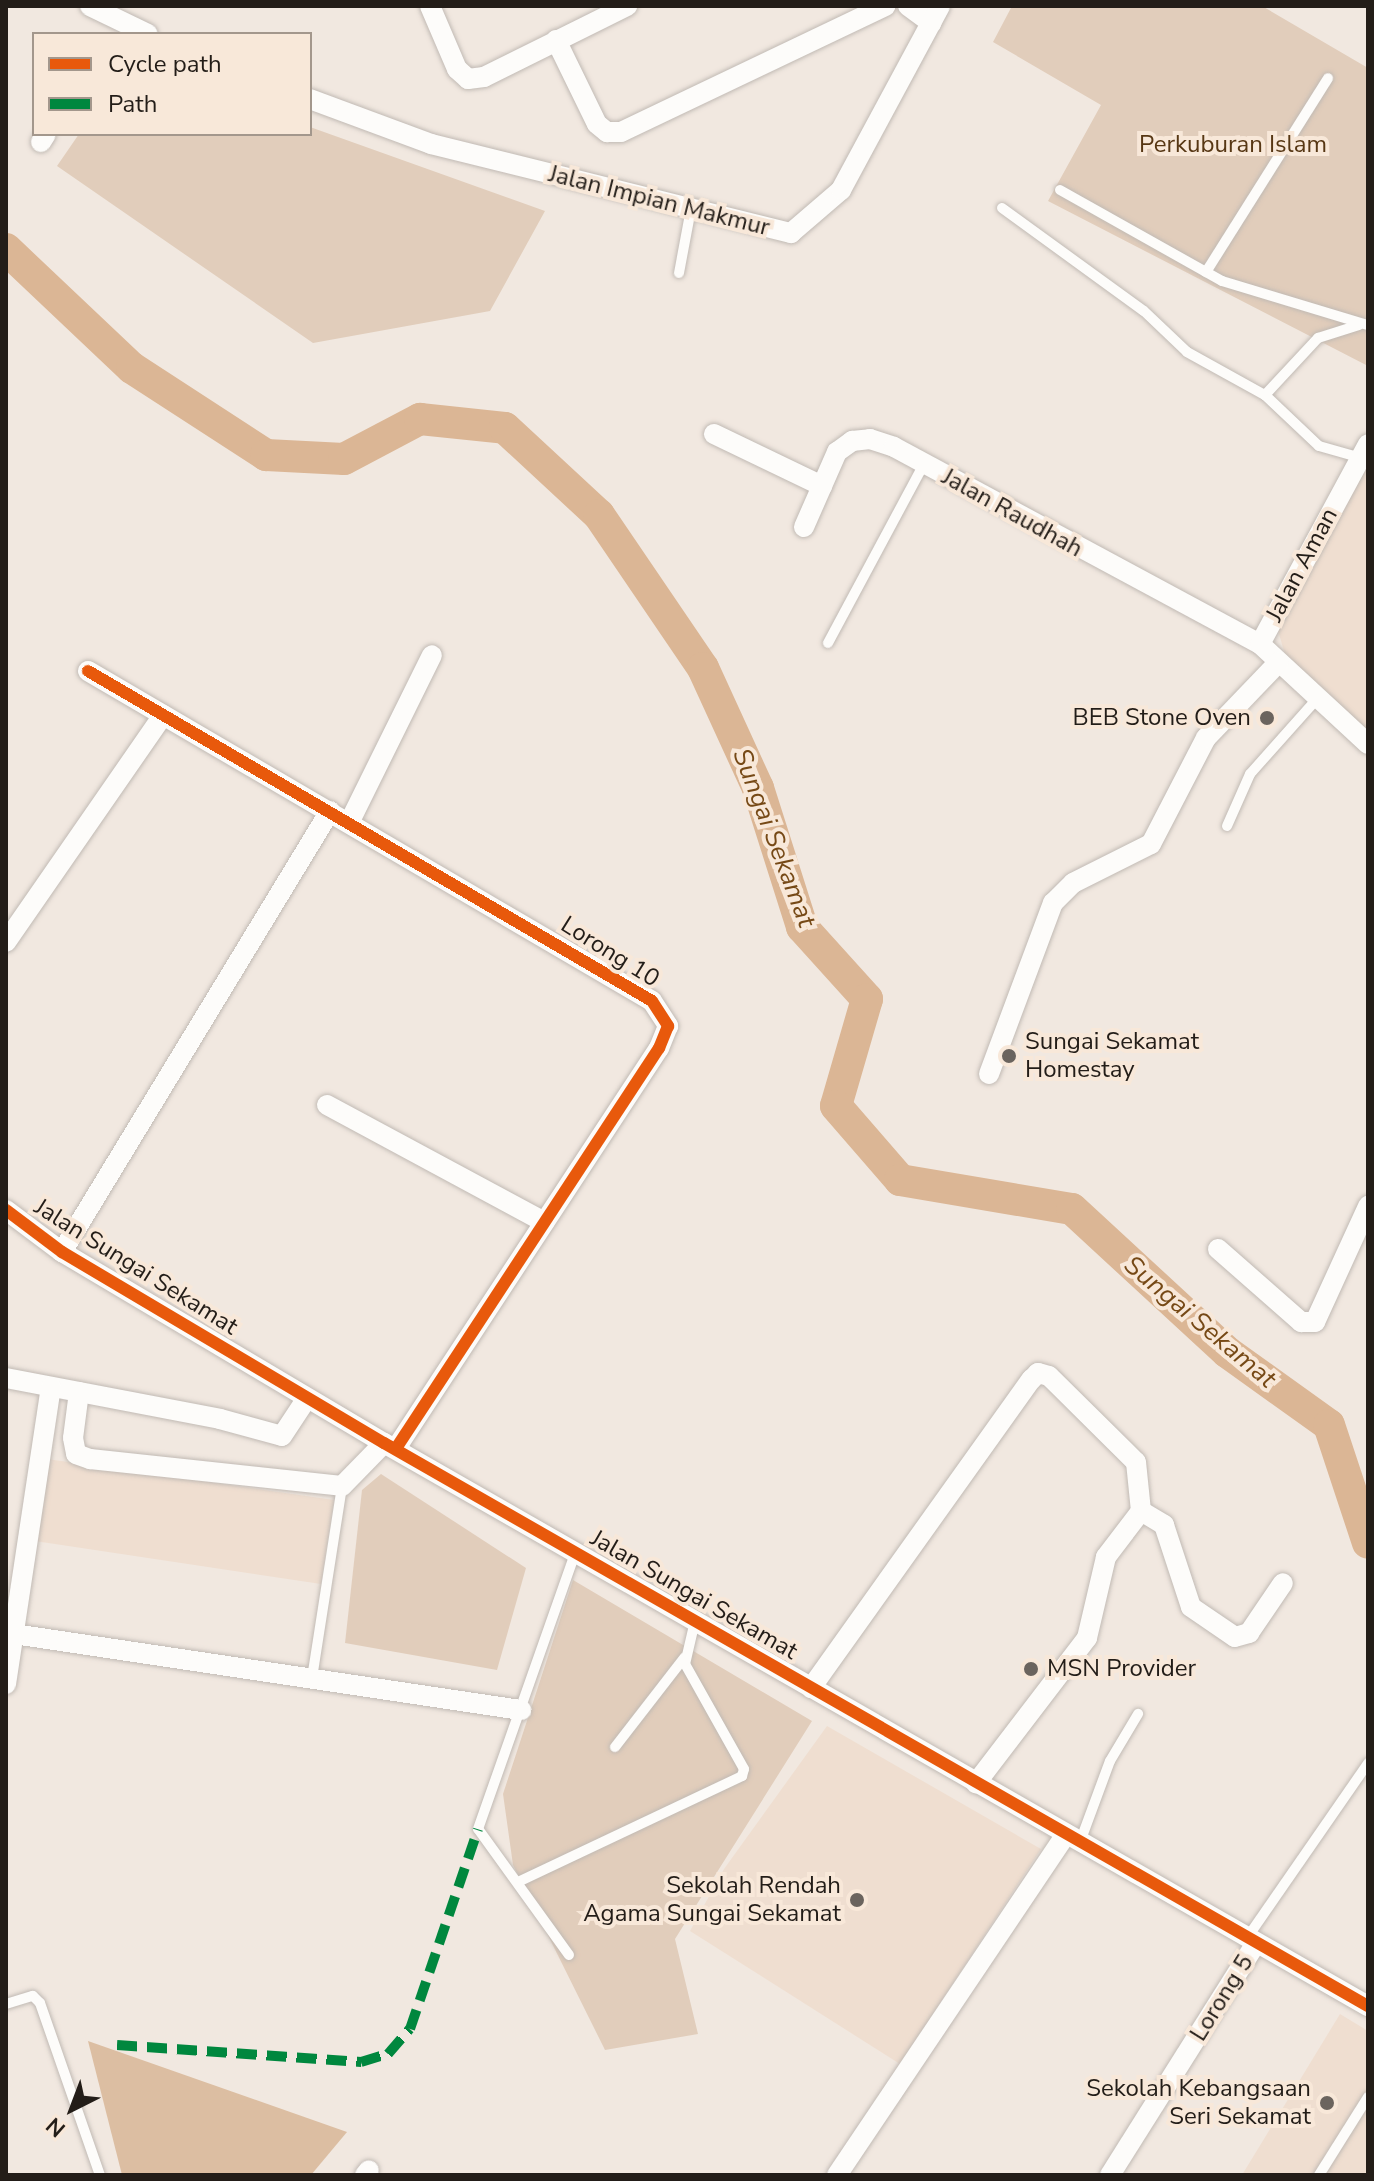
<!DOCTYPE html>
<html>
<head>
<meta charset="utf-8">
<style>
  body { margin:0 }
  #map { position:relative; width:1374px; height:2181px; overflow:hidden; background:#f1e8e0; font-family:"Nunito Sans",sans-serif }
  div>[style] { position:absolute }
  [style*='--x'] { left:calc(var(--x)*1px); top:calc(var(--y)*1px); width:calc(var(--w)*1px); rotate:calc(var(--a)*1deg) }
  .built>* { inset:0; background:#efded0 }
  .green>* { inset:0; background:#e1cdbb }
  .forest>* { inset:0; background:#dcbea2 }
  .river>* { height:32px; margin:-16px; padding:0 16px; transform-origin:16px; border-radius:16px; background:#dbb695 }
  .roads { filter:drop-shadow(0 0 2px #c1bab4) drop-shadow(0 0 2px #c1bab4) }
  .service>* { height:10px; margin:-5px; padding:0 5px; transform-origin:5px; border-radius:5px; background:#fdfcfa }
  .minor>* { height:20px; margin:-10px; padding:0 10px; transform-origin:10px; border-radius:10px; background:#fdfcfa }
  .quiet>* { height:10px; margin-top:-5px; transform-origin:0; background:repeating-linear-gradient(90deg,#00873e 0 20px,transparent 0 30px) }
  .cycleway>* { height:12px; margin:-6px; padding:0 6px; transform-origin:6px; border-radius:6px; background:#e8590c }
  .dots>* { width:22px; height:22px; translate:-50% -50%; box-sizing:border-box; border:4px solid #f8e8d9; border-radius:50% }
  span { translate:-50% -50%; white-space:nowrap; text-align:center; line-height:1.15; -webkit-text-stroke:8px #f8e8d9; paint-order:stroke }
  .park-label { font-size:24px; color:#573714 }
  .street-label { font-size:24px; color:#231d18 }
  .poi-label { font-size:24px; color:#231d18 }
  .right { translate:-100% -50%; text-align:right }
  .left { translate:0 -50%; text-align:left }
  .water-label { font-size:26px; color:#764916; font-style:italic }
  .frame { position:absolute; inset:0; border:8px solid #231d18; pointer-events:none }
  .legend { position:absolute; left:32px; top:32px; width:280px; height:104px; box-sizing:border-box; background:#f8e8d9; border:2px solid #a3978c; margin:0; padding:10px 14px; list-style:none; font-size:24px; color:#231d18 }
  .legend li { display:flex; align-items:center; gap:16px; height:40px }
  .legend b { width:40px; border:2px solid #a3978c }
  .north { position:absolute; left:32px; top:2069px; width:80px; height:80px; -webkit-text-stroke:6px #f8e8d9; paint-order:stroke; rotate:222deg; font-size:22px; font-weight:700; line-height:32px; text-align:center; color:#231d18 }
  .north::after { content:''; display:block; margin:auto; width:28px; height:36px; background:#231d18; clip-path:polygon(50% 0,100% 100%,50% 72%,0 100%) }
</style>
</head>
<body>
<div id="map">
  <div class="built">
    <div style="clip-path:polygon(1368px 455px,1368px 733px,1286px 658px,1277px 627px)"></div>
    <div style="clip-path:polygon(47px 1459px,334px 1500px,321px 1584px,35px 1541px)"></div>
    <div style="clip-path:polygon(827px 1726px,1041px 1849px,900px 2064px,690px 1931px,724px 1869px)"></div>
    <div style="clip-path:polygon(1340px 2014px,1368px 2031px,1368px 2175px,1242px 2175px)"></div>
  </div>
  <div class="green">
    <div style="clip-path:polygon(1012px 6px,1262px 6px,1368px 68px,1368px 366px,1048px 201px,1101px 105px,993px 42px)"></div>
    <div style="clip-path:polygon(310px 127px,545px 211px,490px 311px,313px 343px,57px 166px,79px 134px,310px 134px)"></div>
    <div style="clip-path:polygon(381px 1474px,526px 1568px,497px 1670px,345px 1643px,362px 1490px)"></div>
    <div style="clip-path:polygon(573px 1580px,812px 1721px,675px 1939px,698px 2034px,605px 2050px,513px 1865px,503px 1794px)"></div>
  </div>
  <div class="forest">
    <div style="clip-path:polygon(88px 2041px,347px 2132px,311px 2175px,122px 2175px)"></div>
  </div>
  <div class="river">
    <div style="--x:6;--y:249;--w:173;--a:43.4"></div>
    <div style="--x:132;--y:368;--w:160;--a:33"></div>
    <div style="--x:266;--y:455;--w:78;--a:2.9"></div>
    <div style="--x:344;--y:459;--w:86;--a:-27.8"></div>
    <div style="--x:420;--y:419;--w:85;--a:6"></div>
    <div style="--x:505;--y:428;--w:128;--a:42.8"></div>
    <div style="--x:599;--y:515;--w:185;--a:55.8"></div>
    <div style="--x:703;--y:668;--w:132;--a:65.4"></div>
    <div style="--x:758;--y:788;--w:146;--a:72.4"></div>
    <div style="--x:802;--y:927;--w:97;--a:47.9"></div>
    <div style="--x:867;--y:999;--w:111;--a:106.2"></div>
    <div style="--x:836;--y:1106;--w:98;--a:49.1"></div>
    <div style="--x:900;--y:1180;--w:174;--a:9.6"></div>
    <div style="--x:1072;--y:1209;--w:211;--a:42.7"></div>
    <div style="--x:1227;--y:1352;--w:125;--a:35.6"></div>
    <div style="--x:1329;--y:1425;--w:124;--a:71.7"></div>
  </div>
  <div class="roads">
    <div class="service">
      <div style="--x:1060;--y:190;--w:186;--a:29.3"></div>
      <div style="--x:1222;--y:281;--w:152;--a:16.8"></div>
      <div style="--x:1002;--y:208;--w:175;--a:36"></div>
      <div style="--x:1144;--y:311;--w:59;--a:43.6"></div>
      <div style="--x:1187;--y:352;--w:89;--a:28.9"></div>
      <div style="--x:1265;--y:395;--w:74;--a:43.4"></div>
      <div style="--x:1319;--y:446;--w:44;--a:15.9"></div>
      <div style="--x:1206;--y:272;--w:229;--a:-57.8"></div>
      <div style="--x:679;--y:273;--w:65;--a:-79.4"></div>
      <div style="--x:1265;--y:395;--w:78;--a:-47.1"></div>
      <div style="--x:1318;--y:338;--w:43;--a:-17.6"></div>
      <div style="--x:828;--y:643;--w:203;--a:-61.8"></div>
      <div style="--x:1227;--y:826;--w:57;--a:-66.1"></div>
      <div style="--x:1250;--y:774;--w:99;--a:-48.3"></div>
      <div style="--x:312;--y:1678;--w:194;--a:-81.1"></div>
      <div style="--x:615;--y:1747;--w:113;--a:-52.2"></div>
      <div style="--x:1080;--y:1842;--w:86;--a:-69.7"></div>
      <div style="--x:1110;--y:1761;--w:55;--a:-59.2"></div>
      <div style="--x:518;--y:1882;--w:248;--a:-25.3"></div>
      <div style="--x:742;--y:1776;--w:7;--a:-74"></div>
      <div style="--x:744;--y:1769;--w:120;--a:-119.3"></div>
      <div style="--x:685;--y:1664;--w:44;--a:-76.9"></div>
      <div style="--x:1247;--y:1938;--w:213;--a:-55.3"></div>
      <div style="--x:569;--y:1955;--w:155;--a:-125.8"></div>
      <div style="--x:478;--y:1829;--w:293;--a:-70.6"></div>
      <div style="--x:6;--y:2004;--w:28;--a:-17"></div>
      <div style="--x:33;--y:1996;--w:10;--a:45"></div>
      <div style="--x:40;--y:2003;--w:182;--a:70.8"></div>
      <div style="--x:1319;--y:2175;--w:92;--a:-57.9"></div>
    </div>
    <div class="minor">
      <div style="--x:90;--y:6;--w:64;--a:25.8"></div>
      <div style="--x:430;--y:6;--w:69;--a:66.8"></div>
      <div style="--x:457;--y:69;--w:15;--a:42"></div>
      <div style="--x:468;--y:79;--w:16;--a:-7"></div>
      <div style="--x:484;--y:77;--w:160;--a:-26.4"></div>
      <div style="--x:908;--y:6;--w:29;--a:36"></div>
      <div style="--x:556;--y:40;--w:93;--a:64"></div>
      <div style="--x:597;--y:124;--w:13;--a:39"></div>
      <div style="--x:607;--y:132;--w:14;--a:0"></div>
      <div style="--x:621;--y:132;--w:293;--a:-25.5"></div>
      <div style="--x:310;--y:99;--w:129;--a:20.4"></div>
      <div style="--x:431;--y:144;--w:371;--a:13.9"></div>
      <div style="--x:791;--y:233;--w:66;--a:-40.7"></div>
      <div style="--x:841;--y:190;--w:209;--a:-61.7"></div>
      <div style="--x:41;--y:142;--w:9;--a:-58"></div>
      <div style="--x:714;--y:434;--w:120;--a:25.7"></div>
      <div style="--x:804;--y:527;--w:82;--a:-66.3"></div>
      <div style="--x:837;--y:452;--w:19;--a:-36"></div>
      <div style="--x:852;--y:441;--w:18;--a:-6"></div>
      <div style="--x:870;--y:439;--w:25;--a:18"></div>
      <div style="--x:894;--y:447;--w:416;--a:28.3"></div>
      <div style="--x:1260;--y:644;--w:147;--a:42.8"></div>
      <div style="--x:1260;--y:644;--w:227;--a:-61.6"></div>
      <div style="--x:88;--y:671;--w:653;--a:30.33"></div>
      <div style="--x:652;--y:1001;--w:30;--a:57"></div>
      <div style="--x:668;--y:1026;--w:24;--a:112"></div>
      <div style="--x:659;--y:1048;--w:479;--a:123.3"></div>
      <div style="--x:349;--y:823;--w:187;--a:-63.7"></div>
      <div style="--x:6;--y:942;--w:276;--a:-55.3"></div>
      <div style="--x:989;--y:1074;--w:183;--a:-69.5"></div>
      <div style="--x:1053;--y:903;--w:28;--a:-45"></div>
      <div style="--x:1073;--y:883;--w:87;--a:-26.6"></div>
      <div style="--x:1151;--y:844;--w:119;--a:-62.6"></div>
      <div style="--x:1206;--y:738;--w:105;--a:-46.2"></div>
      <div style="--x:327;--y:1105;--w:247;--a:28.3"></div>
      <div style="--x:6;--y:1210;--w:70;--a:36.9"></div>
      <div style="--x:62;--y:1252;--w:374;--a:30.7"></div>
      <div style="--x:384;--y:1443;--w:1134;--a:29.78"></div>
      <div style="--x:1218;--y:1249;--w:111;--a:41.3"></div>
      <div style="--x:1301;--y:1322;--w:14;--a:0"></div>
      <div style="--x:1315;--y:1322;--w:128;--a:-65.4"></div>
      <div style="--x:62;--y:1252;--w:516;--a:-58.71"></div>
      <div style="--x:6;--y:1378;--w:218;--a:10.8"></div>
      <div style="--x:220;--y:1419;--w:64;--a:15.3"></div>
      <div style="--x:282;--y:1436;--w:45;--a:-56.7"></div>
      <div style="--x:79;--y:1392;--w:46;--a:97.4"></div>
      <div style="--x:73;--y:1438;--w:16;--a:79"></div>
      <div style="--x:76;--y:1454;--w:15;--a:20"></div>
      <div style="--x:90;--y:1459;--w:253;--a:6.1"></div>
      <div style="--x:342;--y:1486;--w:60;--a:-45.7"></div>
      <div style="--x:1141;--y:1511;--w:27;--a:31"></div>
      <div style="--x:1164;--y:1525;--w:86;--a:71.8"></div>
      <div style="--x:1191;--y:1607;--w:53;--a:34.3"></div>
      <div style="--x:1235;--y:1637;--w:15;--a:-16"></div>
      <div style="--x:1249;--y:1633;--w:60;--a:-55.8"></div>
      <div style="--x:14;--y:1634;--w:513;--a:8.53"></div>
      <div style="--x:6;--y:1684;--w:300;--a:-81.4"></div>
      <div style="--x:811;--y:1688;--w:379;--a:-54.5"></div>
      <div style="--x:1031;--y:1380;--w:10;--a:-45"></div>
      <div style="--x:1038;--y:1373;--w:11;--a:15"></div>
      <div style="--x:1049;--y:1376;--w:122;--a:44.7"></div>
      <div style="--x:1136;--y:1462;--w:49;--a:84.2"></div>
      <div style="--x:1141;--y:1511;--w:58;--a:127.3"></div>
      <div style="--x:1106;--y:1557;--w:83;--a:103.2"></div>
      <div style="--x:1087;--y:1638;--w:183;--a:127.4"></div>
      <div style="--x:365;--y:2175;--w:6;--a:-51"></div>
      <div style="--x:837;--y:2175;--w:411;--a:-56.1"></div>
      <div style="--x:1110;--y:2175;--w:274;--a:-57.8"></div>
    </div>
  </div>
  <div class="quiet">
    <div style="--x:117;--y:2045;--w:245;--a:4"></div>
    <div style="--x:361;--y:2062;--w:28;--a:-17"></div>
    <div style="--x:388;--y:2054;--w:33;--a:-49"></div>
    <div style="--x:410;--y:2029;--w:211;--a:-71.2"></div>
  </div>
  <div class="cycleway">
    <div style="--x:88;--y:671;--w:653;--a:30.33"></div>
    <div style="--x:652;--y:1001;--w:30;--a:57"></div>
    <div style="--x:668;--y:1026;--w:24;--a:112"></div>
    <div style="--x:659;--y:1048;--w:479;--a:123.3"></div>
    <div style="--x:6;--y:1210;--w:70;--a:36.9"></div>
    <div style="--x:62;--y:1252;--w:374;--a:30.7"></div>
    <div style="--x:384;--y:1443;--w:1134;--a:29.78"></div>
  </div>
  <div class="dots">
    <div style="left:1267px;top:718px;background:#6b645e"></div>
    <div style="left:1009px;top:1056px;background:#6b645e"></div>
    <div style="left:1031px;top:1669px;background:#6b645e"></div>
    <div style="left:857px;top:1900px;background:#6b645e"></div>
    <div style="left:1327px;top:2103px;background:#6b645e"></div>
  </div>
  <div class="park-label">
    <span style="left:1233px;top:145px">Perkuburan Islam</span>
  </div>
  <div class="street-label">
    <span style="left:659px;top:201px;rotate:14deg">Jalan Impian Makmur</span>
    <span style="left:1012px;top:513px;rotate:29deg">Jalan Raudhah</span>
    <span style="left:1302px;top:565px;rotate:-62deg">Jalan Aman</span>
    <span style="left:610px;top:952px;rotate:32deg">Lorong 10</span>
    <span style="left:136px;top:1267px;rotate:32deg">Jalan Sungai Sekamat</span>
    <span style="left:694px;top:1595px;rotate:30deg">Jalan Sungai Sekamat</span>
    <span style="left:1222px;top:1998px;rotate:-58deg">Lorong 5</span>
  </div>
  <div class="poi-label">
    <span class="right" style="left:1251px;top:718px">BEB Stone Oven</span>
    <span class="left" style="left:1025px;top:1056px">Sungai Sekamat<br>Homestay</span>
    <span class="left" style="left:1047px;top:1669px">MSN Provider</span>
    <span class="right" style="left:841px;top:1900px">Sekolah Rendah<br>Agama Sungai Sekamat</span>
    <span class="right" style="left:1311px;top:2103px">Sekolah Kebangsaan<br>Seri Sekamat</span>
  </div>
  <div class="water-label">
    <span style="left:774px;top:838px;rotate:69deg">Sungai Sekamat</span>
    <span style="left:1200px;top:1322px;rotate:40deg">Sungai Sekamat</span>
  </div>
  <div class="frame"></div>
  <ul class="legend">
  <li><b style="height:10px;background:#e8590c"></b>Cycle path</li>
  <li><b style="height:10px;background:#00873e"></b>Path</li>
  </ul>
  <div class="north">N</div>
</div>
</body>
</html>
